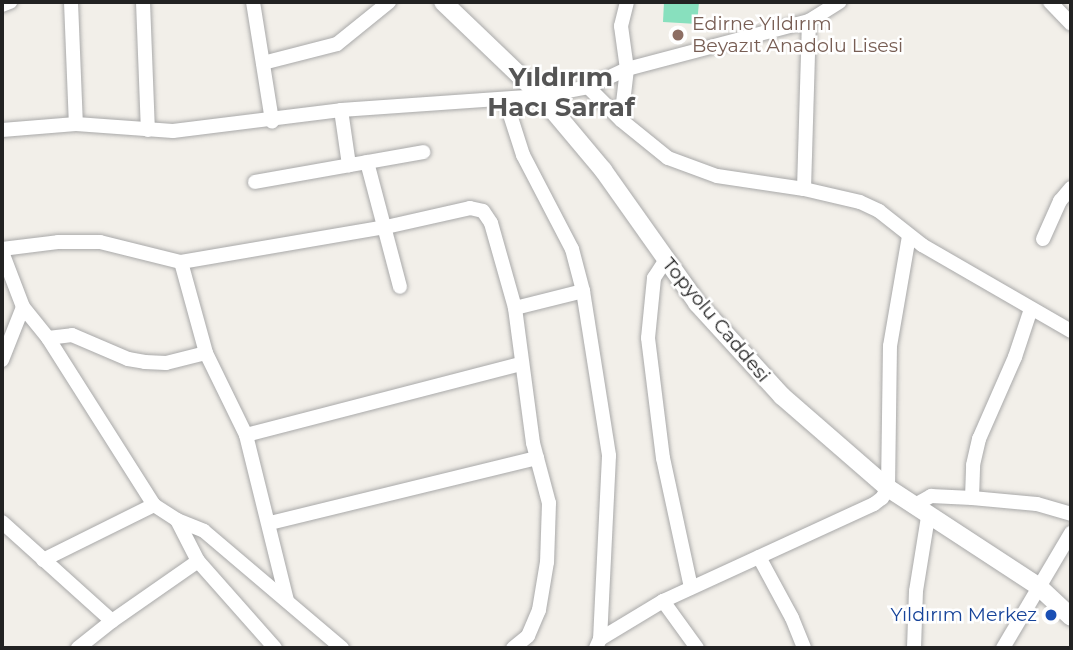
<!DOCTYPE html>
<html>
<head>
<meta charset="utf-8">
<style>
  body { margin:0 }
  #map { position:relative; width:1073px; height:650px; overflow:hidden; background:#f2efe9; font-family:Montserrat,sans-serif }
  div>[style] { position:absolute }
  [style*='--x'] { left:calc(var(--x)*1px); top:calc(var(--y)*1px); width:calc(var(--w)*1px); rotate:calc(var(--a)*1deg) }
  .pitch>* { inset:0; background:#88e0be }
  .roads { filter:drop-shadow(0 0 2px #a9a9a9) drop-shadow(0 0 2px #a9a9a9) }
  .minor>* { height:14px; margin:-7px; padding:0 7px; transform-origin:7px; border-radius:7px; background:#fff }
  .tertiary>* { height:18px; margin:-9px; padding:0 9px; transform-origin:9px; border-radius:9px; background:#fff }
  .dots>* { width:19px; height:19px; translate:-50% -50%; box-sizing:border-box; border:4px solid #fff; border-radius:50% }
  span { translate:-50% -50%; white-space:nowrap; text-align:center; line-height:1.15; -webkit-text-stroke:5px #fff; paint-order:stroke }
  .education-label { font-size:19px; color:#785e54 }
  .left { translate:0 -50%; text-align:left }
  .street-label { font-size:19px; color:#222 }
  .transit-label { font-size:19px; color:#164399 }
  .right { translate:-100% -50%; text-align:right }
  .district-label { font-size:26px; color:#555; font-weight:700 }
  .frame { position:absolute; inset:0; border:4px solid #222; pointer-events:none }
</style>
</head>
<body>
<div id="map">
  <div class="pitch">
    <div style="clip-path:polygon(664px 2px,699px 2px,697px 24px,663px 22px)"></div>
  </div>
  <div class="roads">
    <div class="minor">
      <div style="--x:71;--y:2;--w:122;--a:87.7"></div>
      <div style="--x:143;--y:2;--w:128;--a:87.8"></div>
      <div style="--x:253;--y:2;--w:121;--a:80.9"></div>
      <div style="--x:627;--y:2;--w:25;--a:104"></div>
      <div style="--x:621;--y:26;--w:43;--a:82.1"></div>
      <div style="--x:627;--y:69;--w:188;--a:-14.8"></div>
      <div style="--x:809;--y:21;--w:36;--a:-32"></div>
      <div style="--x:1050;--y:2;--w:30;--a:46"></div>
      <div style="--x:2;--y:5;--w:9;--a:-21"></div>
      <div style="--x:263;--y:63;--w:76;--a:-14.4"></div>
      <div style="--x:337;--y:44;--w:67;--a:-38.9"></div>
      <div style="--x:588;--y:87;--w:43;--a:-24.8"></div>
      <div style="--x:627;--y:69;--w:51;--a:96.7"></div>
      <div style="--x:505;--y:99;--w:59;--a:72.2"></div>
      <div style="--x:523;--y:155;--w:106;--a:62.5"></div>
      <div style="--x:572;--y:249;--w:43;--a:75.3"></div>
      <div style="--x:583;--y:291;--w:167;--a:81"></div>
      <div style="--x:609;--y:456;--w:183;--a:92.8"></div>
      <div style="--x:600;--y:639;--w:10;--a:114"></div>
      <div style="--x:341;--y:110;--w:56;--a:81.7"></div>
      <div style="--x:2;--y:130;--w:74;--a:-4.6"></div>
      <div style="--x:76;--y:124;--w:97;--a:4.1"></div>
      <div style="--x:173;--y:131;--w:169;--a:-7.1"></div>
      <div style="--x:341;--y:110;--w:200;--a:-4"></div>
      <div style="--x:541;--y:96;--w:48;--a:-10.8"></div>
      <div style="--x:588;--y:87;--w:47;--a:45"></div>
      <div style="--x:621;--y:120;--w:60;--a:39"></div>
      <div style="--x:668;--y:158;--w:52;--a:20.2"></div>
      <div style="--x:717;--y:176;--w:88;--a:8.5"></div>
      <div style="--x:804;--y:189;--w:57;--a:13.1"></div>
      <div style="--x:860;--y:202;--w:21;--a:25"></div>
      <div style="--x:879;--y:211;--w:55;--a:38.3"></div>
      <div style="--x:922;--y:245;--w:172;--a:30"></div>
      <div style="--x:367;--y:162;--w:129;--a:75.2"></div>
      <div style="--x:255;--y:182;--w:171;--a:-10.1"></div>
      <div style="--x:804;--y:189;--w:168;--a:-88.3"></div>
      <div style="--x:1043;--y:239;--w:42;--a:-65.9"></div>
      <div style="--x:1060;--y:201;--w:17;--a:-50"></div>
      <div style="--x:2;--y:249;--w:56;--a:-7.1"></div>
      <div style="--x:58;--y:242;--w:42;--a:0"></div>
      <div style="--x:100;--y:242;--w:83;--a:13.9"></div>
      <div style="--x:181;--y:262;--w:208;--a:-9.7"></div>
      <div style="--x:386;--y:227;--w:86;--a:-12.7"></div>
      <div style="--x:470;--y:208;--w:13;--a:13"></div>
      <div style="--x:483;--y:211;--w:14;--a:56"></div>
      <div style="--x:491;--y:223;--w:88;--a:74.2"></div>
      <div style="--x:515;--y:308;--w:136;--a:82.4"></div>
      <div style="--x:533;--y:443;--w:62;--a:75.1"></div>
      <div style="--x:549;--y:503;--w:59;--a:91.9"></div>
      <div style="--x:547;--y:562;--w:49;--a:99.5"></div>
      <div style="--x:539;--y:610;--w:28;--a:113"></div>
      <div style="--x:528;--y:636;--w:19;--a:141"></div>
      <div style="--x:2;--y:252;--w:59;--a:69.1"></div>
      <div style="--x:23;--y:307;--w:40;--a:51"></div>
      <div style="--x:48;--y:338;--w:198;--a:57.6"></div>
      <div style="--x:154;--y:505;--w:27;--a:33"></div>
      <div style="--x:177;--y:520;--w:29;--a:22"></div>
      <div style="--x:204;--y:531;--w:181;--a:40.3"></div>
      <div style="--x:665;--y:261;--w:20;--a:123"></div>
      <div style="--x:654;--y:278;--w:60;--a:95.7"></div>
      <div style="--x:648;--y:338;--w:121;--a:82.9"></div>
      <div style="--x:663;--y:458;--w:132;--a:77.8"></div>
      <div style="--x:181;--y:262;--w:94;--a:74.6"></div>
      <div style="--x:206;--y:353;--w:91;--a:64"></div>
      <div style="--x:246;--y:435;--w:171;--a:76.1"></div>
      <div style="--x:515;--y:308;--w:70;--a:-14"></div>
      <div style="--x:48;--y:338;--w:24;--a:-7"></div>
      <div style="--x:72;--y:335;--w:61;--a:23.2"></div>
      <div style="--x:128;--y:359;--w:17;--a:10"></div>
      <div style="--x:145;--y:362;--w:21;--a:3"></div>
      <div style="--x:166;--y:363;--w:41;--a:-14"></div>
      <div style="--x:2;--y:360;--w:57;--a:-68.4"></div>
      <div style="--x:246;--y:435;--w:284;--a:-14.5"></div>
      <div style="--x:972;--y:498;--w:33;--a:-88"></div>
      <div style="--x:973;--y:465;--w:27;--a:-77"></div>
      <div style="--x:979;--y:439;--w:90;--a:-66.3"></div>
      <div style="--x:1015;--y:357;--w:51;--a:-71.6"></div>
      <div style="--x:913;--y:506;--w:21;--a:-29"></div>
      <div style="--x:931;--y:496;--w:41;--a:2.8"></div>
      <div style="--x:972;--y:498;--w:65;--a:5.3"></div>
      <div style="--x:1037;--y:504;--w:35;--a:16"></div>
      <div style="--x:177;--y:520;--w:46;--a:62.9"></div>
      <div style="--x:198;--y:561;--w:116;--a:48.5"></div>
      <div style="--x:2;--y:522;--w:148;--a:42"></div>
      <div style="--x:112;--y:621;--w:105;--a:-34.9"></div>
      <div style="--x:270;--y:523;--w:275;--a:-13.7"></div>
      <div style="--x:759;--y:557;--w:69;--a:61.6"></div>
      <div style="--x:792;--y:618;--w:32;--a:68"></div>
      <div style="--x:43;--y:560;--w:124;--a:-26.4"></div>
      <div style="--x:663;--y:601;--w:58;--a:54.1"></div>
      <div style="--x:600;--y:639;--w:74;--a:-31.1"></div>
      <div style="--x:663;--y:601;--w:232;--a:-24.7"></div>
      <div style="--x:874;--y:504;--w:10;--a:-37"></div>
      <div style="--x:882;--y:498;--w:12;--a:-59"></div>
      <div style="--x:888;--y:488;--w:142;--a:-89.2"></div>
      <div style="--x:890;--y:346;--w:112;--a:-80.2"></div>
      <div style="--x:78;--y:648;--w:43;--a:-38.5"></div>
      <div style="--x:914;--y:648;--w:57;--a:-88"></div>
      <div style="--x:916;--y:591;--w:75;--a:-80.8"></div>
      <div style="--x:1003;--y:648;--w:134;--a:-59.4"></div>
    </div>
    <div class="tertiary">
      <div style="--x:443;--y:2;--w:136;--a:43.8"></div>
      <div style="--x:541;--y:96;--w:97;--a:50"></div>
      <div style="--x:603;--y:170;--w:163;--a:54.7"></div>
      <div style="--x:697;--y:303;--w:126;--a:47.6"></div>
      <div style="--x:782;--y:396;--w:140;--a:41"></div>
      <div style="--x:888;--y:488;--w:179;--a:33.2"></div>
      <div style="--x:1038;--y:586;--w:45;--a:43.2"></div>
    </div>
  </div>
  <div class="dots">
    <div style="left:678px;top:35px;background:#8d6e63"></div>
    <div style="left:1051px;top:615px;background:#1a4fb4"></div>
  </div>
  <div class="education-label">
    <span class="left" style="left:692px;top:35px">Edirne Yıldırım<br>Beyazıt Anadolu Lisesi</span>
  </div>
  <div class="street-label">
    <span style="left:716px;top:320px;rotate:50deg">Topyolu Caddesi</span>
  </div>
  <div class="transit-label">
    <span class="right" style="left:1037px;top:615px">Yıldırım Merkez</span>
  </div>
  <div class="district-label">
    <span style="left:561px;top:93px">Yıldırım<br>Hacı Sarraf</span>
  </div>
  <div class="frame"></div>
</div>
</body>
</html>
